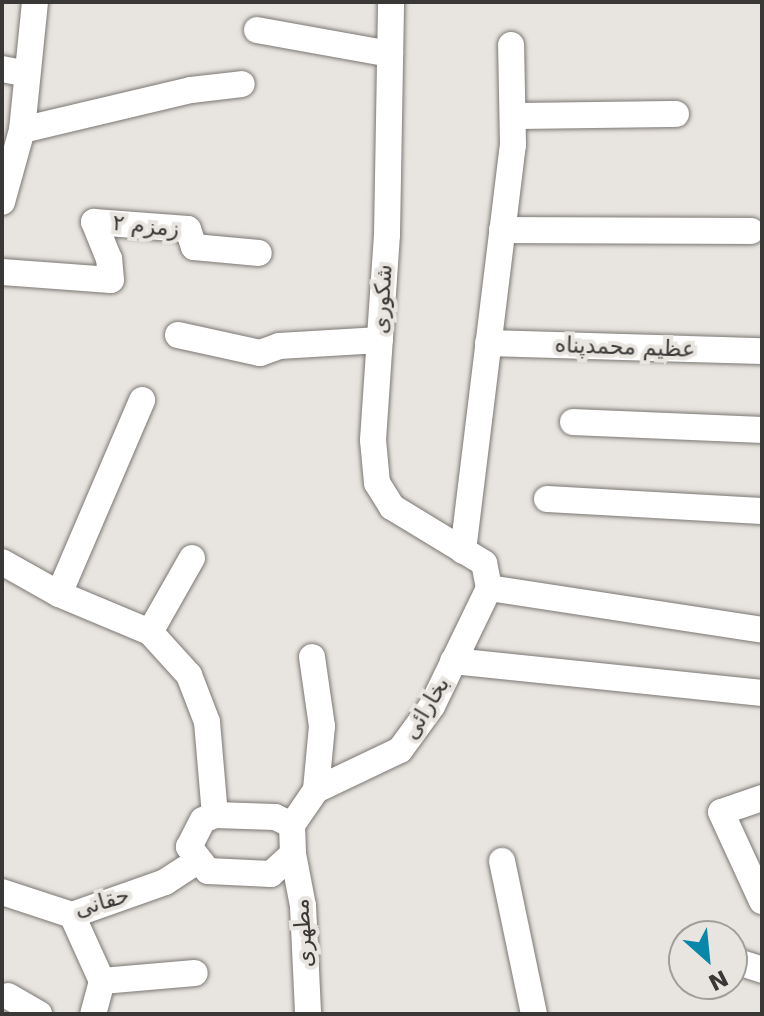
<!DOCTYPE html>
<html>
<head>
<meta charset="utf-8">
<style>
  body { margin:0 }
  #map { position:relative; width:764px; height:1016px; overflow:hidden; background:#e8e4df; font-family:"DejaVu Sans",Cairo,sans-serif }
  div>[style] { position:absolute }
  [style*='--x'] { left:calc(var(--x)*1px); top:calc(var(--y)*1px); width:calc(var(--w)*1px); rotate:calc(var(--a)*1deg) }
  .roads { filter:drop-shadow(0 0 2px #7b7773) drop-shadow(0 0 2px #7b7773) }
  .minor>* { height:26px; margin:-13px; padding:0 13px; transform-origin:13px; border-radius:13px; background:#fff }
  span { translate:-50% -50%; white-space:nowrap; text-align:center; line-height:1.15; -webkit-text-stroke:8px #e8e4df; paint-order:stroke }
  .street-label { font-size:22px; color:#393836 }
  .frame { position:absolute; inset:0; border:4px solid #393836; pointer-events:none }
  .north { position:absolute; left:668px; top:920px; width:80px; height:80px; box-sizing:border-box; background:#e8e4df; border:2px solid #a29f9b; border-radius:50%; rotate:153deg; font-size:22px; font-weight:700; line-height:32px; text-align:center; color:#393836 }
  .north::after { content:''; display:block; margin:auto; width:28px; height:36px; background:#0788aa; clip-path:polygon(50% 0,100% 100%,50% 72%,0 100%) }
</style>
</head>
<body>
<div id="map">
  <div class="roads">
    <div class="minor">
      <div style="--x:257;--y:30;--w:135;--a:10.2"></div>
      <div style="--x:2;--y:69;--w:25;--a:11"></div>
      <div style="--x:513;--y:116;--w:163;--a:-0.7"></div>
      <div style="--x:22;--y:130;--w:174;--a:-13.3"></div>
      <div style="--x:191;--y:90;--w:51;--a:-6.7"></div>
      <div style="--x:2;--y:202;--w:75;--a:-74.5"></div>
      <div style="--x:22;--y:130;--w:129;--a:-84.2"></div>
      <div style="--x:502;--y:230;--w:249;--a:0.2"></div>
      <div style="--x:2;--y:272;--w:109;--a:4.2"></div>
      <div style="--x:111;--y:280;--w:21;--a:-95"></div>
      <div style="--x:109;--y:259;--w:40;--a:-112"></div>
      <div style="--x:94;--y:222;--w:94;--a:4.3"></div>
      <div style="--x:188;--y:229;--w:19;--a:72"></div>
      <div style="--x:194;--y:247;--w:65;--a:5.3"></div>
      <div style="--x:178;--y:335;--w:84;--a:12.4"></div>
      <div style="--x:260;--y:353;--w:20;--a:-20"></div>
      <div style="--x:279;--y:346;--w:101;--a:-3.4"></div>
      <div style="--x:488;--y:343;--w:274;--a:1.7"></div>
      <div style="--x:573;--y:422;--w:189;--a:2.4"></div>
      <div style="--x:547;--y:499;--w:215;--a:3.2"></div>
      <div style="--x:463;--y:551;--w:409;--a:-83"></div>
      <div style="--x:513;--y:145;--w:100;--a:-91.1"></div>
      <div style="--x:2;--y:562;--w:65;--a:29.3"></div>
      <div style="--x:59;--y:594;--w:99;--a:22.7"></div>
      <div style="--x:150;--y:632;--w:58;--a:47.8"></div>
      <div style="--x:189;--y:675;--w:50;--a:69"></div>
      <div style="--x:207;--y:722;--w:93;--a:85.1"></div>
      <div style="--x:489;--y:588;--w:276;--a:8.7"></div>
      <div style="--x:59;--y:594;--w:211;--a:-66.8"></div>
      <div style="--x:150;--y:632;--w:85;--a:-60.4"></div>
      <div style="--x:312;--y:657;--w:70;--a:81.8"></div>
      <div style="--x:322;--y:726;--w:64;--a:95.4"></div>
      <div style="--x:453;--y:661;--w:311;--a:5.9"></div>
      <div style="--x:762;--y:798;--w:43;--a:161.1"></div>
      <div style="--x:721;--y:812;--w:98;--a:65.3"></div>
      <div style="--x:215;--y:815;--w:60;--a:1.9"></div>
      <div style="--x:275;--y:817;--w:19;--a:25"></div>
      <div style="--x:292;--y:825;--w:29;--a:88"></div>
      <div style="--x:293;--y:854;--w:30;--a:138"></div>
      <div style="--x:271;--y:874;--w:63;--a:-177.3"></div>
      <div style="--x:208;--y:871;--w:31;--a:-128"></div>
      <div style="--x:189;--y:847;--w:30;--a:-63"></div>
      <div style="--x:203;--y:820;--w:13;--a:-23"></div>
      <div style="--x:292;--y:825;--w:42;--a:-55.6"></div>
      <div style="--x:316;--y:790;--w:93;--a:-25.5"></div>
      <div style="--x:400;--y:750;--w:54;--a:-54"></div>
      <div style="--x:432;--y:706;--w:131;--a:-64.2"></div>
      <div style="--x:489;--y:588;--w:25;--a:-101"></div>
      <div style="--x:484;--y:563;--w:108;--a:-148.7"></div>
      <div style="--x:392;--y:507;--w:28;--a:-122"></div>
      <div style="--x:377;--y:483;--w:43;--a:-95.3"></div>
      <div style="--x:373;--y:440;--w:205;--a:-86.1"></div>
      <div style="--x:387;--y:235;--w:233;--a:-89"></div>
      <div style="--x:293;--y:854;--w:53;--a:79.1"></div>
      <div style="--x:303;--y:906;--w:108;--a:87.3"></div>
      <div style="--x:502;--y:861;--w:156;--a:78.2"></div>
      <div style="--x:2;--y:892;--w:74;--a:18.2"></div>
      <div style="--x:72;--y:915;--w:99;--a:-19.5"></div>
      <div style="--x:165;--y:882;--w:38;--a:-33"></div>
      <div style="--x:72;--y:915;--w:72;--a:65.6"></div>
      <div style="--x:102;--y:981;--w:34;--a:105"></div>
      <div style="--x:732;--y:960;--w:32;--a:18"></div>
      <div style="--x:102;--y:981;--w:93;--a:-4.9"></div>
      <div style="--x:8;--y:996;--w:36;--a:30"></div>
    </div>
  </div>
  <div class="street-label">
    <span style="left:146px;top:226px;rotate:6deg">زمزم ۲</span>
    <span style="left:382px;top:299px;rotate:-86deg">شکوری</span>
    <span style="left:625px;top:347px;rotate:2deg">عظیم محمدپناه</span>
    <span style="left:426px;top:708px;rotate:-59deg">بخارائی</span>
    <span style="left:102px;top:902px;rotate:-16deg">حقانی</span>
    <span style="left:303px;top:933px;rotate:-94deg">مطهری</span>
  </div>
  <div class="frame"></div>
  <div class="north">N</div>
</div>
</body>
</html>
